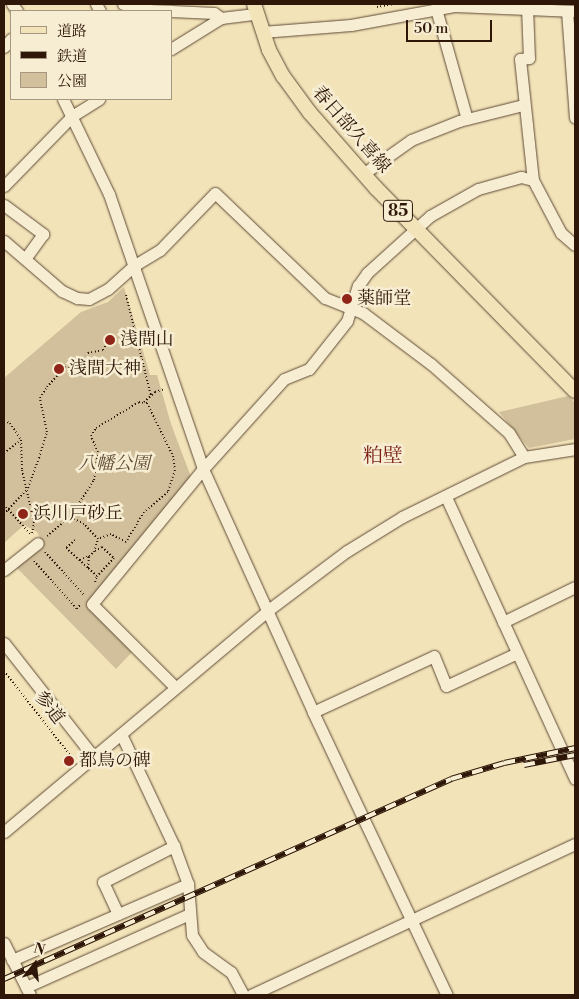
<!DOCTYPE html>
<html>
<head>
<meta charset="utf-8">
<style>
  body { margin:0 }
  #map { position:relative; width:579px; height:999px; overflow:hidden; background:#f2e3b9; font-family:"Libre Bodoni","Noto Serif JP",serif }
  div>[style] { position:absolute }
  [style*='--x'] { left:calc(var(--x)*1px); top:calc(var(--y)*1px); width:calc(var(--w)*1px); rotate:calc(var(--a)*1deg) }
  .green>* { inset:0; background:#d1c09b }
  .path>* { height:2px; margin-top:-1px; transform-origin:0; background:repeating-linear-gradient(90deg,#2e1709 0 1px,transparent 0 3.5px) }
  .roads { filter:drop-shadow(0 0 1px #5f4a35) drop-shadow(0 0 1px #5f4a35) }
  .minor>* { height:11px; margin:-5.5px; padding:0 5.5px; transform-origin:5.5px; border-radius:5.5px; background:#f7edd2 }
  .major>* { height:14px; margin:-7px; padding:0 7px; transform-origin:7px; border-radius:7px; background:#f2e3b9 }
  .rail>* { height:5.5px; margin-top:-2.75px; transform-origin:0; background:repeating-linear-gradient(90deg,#f7edd2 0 11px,#2e1709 0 22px); box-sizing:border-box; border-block:1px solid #2e1709 }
  .dots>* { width:14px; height:14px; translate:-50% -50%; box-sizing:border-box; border:2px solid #f7edd2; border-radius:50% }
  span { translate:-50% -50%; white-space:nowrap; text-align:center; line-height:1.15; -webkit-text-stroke:5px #f7edd2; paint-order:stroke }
  .shield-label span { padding:1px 4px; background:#f7edd2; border:1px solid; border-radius:4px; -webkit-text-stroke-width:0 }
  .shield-label { font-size:16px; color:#2e1709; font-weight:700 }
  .street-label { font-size:18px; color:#2e1709 }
  .poi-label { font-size:18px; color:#2e1709 }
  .left { translate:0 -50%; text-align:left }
  .park-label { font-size:18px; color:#5f4a35; font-style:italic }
  .quarter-label { font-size:20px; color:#7a1f14 }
  .frame { position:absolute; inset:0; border:5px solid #2e1709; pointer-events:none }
  .legend { position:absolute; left:10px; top:10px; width:162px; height:90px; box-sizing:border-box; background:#f7edd2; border:1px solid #a79782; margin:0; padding:6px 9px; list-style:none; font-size:15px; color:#2e1709 }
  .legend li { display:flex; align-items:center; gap:10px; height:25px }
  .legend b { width:25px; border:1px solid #a79782 }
  .north { position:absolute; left:10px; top:939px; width:50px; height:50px; -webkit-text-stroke:4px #f7edd2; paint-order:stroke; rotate:16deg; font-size:14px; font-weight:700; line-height:20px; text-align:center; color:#2e1709 }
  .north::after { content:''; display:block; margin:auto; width:18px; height:22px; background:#2e1709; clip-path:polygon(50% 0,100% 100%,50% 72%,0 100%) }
  .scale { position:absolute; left:406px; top:20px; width:86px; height:22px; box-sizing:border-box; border:2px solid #2e1709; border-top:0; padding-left:6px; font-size:15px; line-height:18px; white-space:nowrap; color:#2e1709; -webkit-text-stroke:4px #f7edd2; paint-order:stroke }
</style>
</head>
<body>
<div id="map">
  <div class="green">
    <div style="clip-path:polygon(124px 287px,150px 375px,157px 375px,171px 424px,191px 477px,89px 605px,133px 651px,116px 669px,15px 566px,43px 544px,37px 532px,24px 525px,4px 543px,4px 378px,81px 312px,108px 302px)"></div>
    <div style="clip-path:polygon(568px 396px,575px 403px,575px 439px,529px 448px,499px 412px)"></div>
  </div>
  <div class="path">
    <div style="--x:377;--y:7;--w:17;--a:-10"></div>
    <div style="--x:126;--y:295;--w:104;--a:76.1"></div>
    <div style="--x:144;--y:402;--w:15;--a:-42"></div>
    <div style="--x:155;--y:392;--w:9;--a:-18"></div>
    <div style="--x:4;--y:421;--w:6;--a:18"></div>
    <div style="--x:10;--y:423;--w:20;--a:57"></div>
    <div style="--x:21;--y:440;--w:30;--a:88"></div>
    <div style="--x:22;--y:470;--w:53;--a:77"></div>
    <div style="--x:34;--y:522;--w:12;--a:99"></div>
    <div style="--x:4;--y:453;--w:21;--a:-37"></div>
    <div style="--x:6;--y:507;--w:38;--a:48"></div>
    <div style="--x:4;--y:514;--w:35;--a:-47"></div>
    <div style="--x:28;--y:488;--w:32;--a:-70"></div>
    <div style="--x:39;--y:458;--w:27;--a:-73"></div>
    <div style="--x:47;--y:432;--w:35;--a:-102"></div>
    <div style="--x:40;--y:398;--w:13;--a:-58"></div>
    <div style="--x:47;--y:387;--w:27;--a:-48"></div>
    <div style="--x:65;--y:367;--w:11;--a:15"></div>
    <div style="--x:76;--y:370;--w:8;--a:-76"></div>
    <div style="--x:78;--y:362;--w:7;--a:-16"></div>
    <div style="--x:85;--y:360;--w:8;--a:-67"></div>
    <div style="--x:88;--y:353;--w:15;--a:-11"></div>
    <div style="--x:103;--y:350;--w:8;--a:-60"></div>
    <div style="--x:47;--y:536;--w:30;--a:-40"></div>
    <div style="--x:70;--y:517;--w:44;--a:-57"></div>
    <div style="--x:94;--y:480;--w:28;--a:-82"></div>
    <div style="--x:98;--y:452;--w:17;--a:-114"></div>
    <div style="--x:91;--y:436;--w:9;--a:-58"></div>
    <div style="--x:96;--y:428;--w:50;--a:-31.2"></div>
    <div style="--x:139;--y:402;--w:8;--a:7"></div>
    <div style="--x:147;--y:403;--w:59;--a:63.9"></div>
    <div style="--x:173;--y:456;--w:14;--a:82"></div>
    <div style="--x:175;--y:470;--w:23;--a:108"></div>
    <div style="--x:168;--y:492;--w:31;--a:140"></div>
    <div style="--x:144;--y:512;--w:35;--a:121"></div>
    <div style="--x:126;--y:542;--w:17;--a:-152"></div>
    <div style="--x:111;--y:534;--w:14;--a:159"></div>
    <div style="--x:98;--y:539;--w:21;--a:-133"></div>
    <div style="--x:84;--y:524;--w:16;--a:-153"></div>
    <div style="--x:75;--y:540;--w:12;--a:138"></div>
    <div style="--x:66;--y:548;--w:30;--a:42"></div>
    <div style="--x:95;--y:551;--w:8;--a:-30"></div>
    <div style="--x:102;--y:547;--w:16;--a:43"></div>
    <div style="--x:114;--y:558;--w:25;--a:133"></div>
    <div style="--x:45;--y:552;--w:58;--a:47.8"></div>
    <div style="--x:80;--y:560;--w:10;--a:-24"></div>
    <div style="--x:34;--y:561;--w:64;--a:48.1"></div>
    <div style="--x:77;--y:609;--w:5;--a:-53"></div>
    <div style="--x:95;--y:582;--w:6;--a:-72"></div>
    <div style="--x:97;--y:576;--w:12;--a:-138"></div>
    <div style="--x:88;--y:568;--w:12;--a:-85"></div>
    <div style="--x:89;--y:556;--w:6;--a:-39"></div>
    <div style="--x:94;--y:552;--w:14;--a:-73"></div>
    <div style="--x:4;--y:671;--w:112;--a:51.9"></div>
  </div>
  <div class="roads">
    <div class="minor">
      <div style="--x:12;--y:4;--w:9;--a:54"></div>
      <div style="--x:96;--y:4;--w:8;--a:60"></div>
      <div style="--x:123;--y:4;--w:26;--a:13"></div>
      <div style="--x:148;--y:10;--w:23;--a:2"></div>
      <div style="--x:527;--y:7;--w:51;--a:87.8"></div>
      <div style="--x:529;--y:58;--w:9;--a:174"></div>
      <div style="--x:520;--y:59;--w:122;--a:83.9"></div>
      <div style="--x:436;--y:9;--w:114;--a:74.3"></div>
      <div style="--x:171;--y:11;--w:43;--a:2.7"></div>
      <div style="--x:214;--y:13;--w:9;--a:36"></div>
      <div style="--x:567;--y:11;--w:107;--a:85.7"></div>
      <div style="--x:262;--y:32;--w:89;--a:-4.5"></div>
      <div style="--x:351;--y:25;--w:106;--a:-10.4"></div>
      <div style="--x:455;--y:6;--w:120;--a:2.4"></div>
      <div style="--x:4;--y:47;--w:11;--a:-49"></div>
      <div style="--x:171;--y:49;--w:59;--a:-31.8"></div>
      <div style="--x:221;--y:18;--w:34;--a:-7"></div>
      <div style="--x:63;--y:99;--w:106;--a:64.2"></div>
      <div style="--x:109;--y:194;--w:291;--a:71.1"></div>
      <div style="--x:203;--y:469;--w:267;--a:65.6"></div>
      <div style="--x:313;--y:712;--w:313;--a:64.7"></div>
      <div style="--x:363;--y:174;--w:59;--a:-35.3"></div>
      <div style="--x:411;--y:140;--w:52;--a:-21.6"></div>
      <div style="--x:459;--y:121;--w:66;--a:-14"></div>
      <div style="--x:4;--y:186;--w:98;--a:-45.8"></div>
      <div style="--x:72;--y:116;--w:32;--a:-32"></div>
      <div style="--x:4;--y:205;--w:49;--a:36.6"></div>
      <div style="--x:43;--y:234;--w:29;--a:126"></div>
      <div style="--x:4;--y:241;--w:77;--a:40.8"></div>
      <div style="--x:62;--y:291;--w:17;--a:25"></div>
      <div style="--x:77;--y:298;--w:12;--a:5"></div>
      <div style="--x:89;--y:299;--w:21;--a:-28"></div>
      <div style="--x:108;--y:289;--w:36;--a:-42"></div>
      <div style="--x:135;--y:265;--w:29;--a:-31"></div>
      <div style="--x:160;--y:250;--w:79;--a:-46"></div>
      <div style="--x:215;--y:193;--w:152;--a:43.7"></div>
      <div style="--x:325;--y:298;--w:41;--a:21.5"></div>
      <div style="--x:363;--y:313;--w:85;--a:36.9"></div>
      <div style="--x:431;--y:364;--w:104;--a:41.5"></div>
      <div style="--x:509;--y:433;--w:28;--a:58"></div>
      <div style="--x:446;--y:497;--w:310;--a:65.4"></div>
      <div style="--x:4;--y:570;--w:43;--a:-38.5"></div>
      <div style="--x:503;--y:622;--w:80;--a:-25.9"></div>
      <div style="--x:4;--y:643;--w:144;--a:51.8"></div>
      <div style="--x:175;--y:687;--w:117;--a:-135"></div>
      <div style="--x:92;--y:604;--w:175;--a:-50.6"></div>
      <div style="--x:203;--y:469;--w:121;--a:-48"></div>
      <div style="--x:284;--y:379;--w:27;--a:-22"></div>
      <div style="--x:309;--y:369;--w:61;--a:-51.6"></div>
      <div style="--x:347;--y:321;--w:37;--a:-73"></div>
      <div style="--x:358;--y:286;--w:16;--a:-55"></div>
      <div style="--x:367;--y:273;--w:85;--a:-42.1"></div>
      <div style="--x:430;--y:216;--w:55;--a:-29.4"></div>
      <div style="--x:478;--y:189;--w:45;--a:-15.6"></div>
      <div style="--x:521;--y:177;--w:12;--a:14"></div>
      <div style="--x:533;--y:180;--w:60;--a:62.2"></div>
      <div style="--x:561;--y:233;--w:18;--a:41"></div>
      <div style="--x:313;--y:712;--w:133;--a:-24.8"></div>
      <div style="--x:434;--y:656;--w:32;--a:68"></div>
      <div style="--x:446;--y:686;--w:78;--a:-24.9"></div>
      <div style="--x:121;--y:734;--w:124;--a:64.7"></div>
      <div style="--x:174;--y:846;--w:40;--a:69.8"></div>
      <div style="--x:188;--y:884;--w:51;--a:85.5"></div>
      <div style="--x:192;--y:935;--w:20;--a:57"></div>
      <div style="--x:203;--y:952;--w:34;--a:36"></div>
      <div style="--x:231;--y:972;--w:26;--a:62"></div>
      <div style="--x:4;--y:832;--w:344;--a:-40"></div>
      <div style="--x:267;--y:611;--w:100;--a:-36.9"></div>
      <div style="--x:347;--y:551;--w:65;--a:-31.7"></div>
      <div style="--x:402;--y:517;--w:136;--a:-26.2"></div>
      <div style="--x:524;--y:457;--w:52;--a:-8.9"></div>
      <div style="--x:118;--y:914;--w:35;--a:-115"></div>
      <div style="--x:103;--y:882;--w:80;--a:-26.9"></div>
      <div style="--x:4;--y:943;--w:58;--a:63.4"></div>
      <div style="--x:12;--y:960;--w:192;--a:-23.4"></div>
      <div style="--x:26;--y:987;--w:179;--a:-24.1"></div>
      <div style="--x:251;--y:995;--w:357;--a:-25"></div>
    </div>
    <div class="major">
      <div style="--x:254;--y:4;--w:48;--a:71.9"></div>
      <div style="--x:269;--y:50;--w:30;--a:62"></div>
      <div style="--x:283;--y:76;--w:46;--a:53.9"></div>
      <div style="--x:310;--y:113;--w:100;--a:48.7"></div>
      <div style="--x:376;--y:188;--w:284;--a:45.6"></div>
    </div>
  </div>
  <div class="rail">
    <div style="--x:524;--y:765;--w:52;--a:-11.1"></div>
    <div style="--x:4;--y:979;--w:490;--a:-24.1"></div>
    <div style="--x:451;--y:779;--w:55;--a:-16.8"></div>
    <div style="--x:504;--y:763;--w:73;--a:-11.9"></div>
  </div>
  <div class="dots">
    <div style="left:347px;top:299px;background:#8f2418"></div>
    <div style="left:110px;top:340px;background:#8f2418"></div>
    <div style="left:59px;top:369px;background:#8f2418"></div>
    <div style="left:23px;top:514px;background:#8f2418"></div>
    <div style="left:69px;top:761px;background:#8f2418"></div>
  </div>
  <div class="shield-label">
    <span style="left:398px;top:211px">85</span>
  </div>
  <div class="street-label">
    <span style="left:351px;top:130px;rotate:49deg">春日部久喜線</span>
    <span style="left:49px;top:708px;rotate:52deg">参道</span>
  </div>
  <div class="poi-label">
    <span class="left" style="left:357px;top:299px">薬師堂</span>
    <span class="left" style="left:120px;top:340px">浅間山</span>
    <span class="left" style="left:69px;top:369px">浅間大神</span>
    <span class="left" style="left:33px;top:514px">浜川戸砂丘</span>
    <span class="left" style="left:79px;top:761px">都鳥の碑</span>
  </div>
  <div class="park-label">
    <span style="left:114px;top:464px">八幡公園</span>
  </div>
  <div class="quarter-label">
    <span style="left:383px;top:456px">粕壁</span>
  </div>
  <div class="frame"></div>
  <ul class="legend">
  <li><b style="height:6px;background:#f2e3b9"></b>道路</li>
  <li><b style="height:6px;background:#2e1709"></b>鉄道</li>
  <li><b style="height:14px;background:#d1c09b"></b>公園</li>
  </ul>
  <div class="north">N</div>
  <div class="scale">50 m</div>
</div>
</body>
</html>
